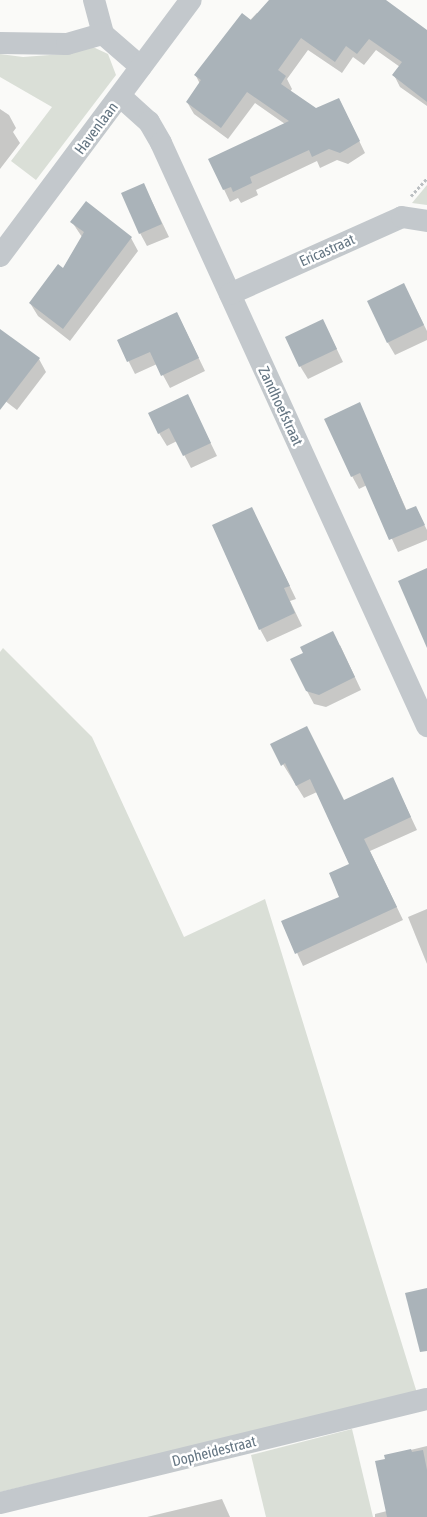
<!DOCTYPE html>
<html>
<head>
<meta charset="utf-8">
<style>
  body { margin:0 }
  #map { position:relative; width:427px; height:1517px; overflow:hidden; background:#fafaf8; font-family:"Asap Condensed",sans-serif }
  div>[style] { position:absolute }
  [style*='--x'] { left:calc(var(--x)*1px); top:calc(var(--y)*1px); width:calc(var(--w)*1px); rotate:calc(var(--a)*1deg) }
  .green>* { inset:0; background:#dadfd7 }
  .shadow>* { inset:0; background:#0003 }
  .building>* { inset:0; background:#aab3b9 }
  .path>* { height:3px; margin-top:-1.5px; transform-origin:0; background:repeating-linear-gradient(90deg,#bbbfc2 0 2.5px,transparent 0 5px) }
  .minor>* { height:22px; margin:-11px; padding:0 11px; transform-origin:11px; border-radius:11px; background:#c3c8cc }
  span { translate:-50% -50%; white-space:nowrap; text-align:center; line-height:1.15; -webkit-text-stroke:5px #fff; paint-order:stroke }
  .street-label { font-size:15px; color:#657683 }
</style>
</head>
<body>
<div id="map">
  <div class="green">
    <div style="clip-path:polygon(93px 47px,108px 54px,116px 75px,36px 180px,11px 161px,52px 107px,0 77px,0 54px,23px 57px,63px 54px)"></div>
    <div style="clip-path:polygon(427px 185px,427px 205px,412px 203px)"></div>
    <div style="clip-path:polygon(3px 648px,92px 737px,184px 937px,265px 899px,417px 1393px,0 1492px,0 652px)"></div>
    <div style="clip-path:polygon(352px 1429px,373px 1517px,266px 1517px,251px 1455px)"></div>
  </div>
  <div class="shadow">
    <div style="clip-path:polygon(271px 0,381px 0,427px 34px,427px 106px,400px 87px,394px 75px,400px 67px,376px 50px,364px 65px,353px 57px,342px 73px,308px 50px,287px 79px,292px 89px,290px 92px,316px 110px,339px 99px,365px 153px,348px 164px,337px 160px,320px 168px,317px 161px,256px 190px,258px 195px,241px 203px,238px 198px,230px 202px,210px 160px,285px 124px,255px 103px,228px 139px,194px 114px,187px 102px,200px 84px,196px 76px,257px 13px,260px 15px)"></div>
    <div style="clip-path:polygon(0 109px,9px 115px,16px 128px,13px 132px,20px 143px,0 169px)"></div>
    <div style="clip-path:polygon(144px 185px,169px 237px,147px 246px,140px 233px)"></div>
    <div style="clip-path:polygon(86px 203px,131px 238px,138px 251px,70px 341px,38px 316px,30px 303px,63px 269px,82px 237px,72px 222px)"></div>
    <div style="clip-path:polygon(404px 285px,427px 331px,427px 340px,395px 355px,388px 343px)"></div>
    <div style="clip-path:polygon(177px 313px,205px 371px,170px 388px,157px 364px,135px 374px,118px 340px)"></div>
    <div style="clip-path:polygon(329px 333px,343px 362px,308px 379px,300px 366px)"></div>
    <div style="clip-path:polygon(0 335px,39px 359px,46px 372px,17px 410px,0 397px)"></div>
    <div style="clip-path:polygon(187px 395px,217px 456px,191px 468px,177px 441px,167px 446px,159px 433px)"></div>
    <div style="clip-path:polygon(359px 403px,407px 511px,415px 507px,427px 530px,427px 540px,398px 552px,367px 485px,359px 489px,352px 476px)"></div>
    <div style="clip-path:polygon(282px 570px,296px 599px,290px 601px,302px 626px,267px 642px,260px 629px)"></div>
    <div style="clip-path:polygon(340px 645px,361px 690px,326px 707px,314px 704px,307px 691px)"></div>
    <div style="clip-path:polygon(271px 745px,344px 801px,393px 779px,417px 830px,370px 851px,403px 920px,303px 966px,283px 922px,341px 897px,350px 865px,317px 792px,304px 798px)"></div>
    <div style="clip-path:polygon(427px 909px,427px 964px,408px 917px)"></div>
    <div style="clip-path:polygon(427px 1446px,427px 1517px,375px 1517px,375px 1514px,387px 1511px,386px 1456px)"></div>
    <div style="clip-path:polygon(222px 1499px,230px 1517px,147px 1517px)"></div>
  </div>
  <div class="building">
    <div style="clip-path:polygon(269px 0,386px 0,427px 30px,427px 102px,392px 75px,402px 62px,369px 39px,357px 54px,346px 46px,335px 62px,301px 38px,278px 70px,286px 76px,281px 84px,316px 108px,339px 98px,360px 141px,340px 153px,329px 149px,312px 157px,309px 150px,250px 177px,252px 183px,233px 192px,231px 187px,223px 190px,208px 159px,289px 121px,247px 92px,221px 128px,186px 102px,201px 80px,194px 75px,242px 13px,251px 20px)"></div>
    <div style="clip-path:polygon(144px 183px,162px 224px,139px 234px,121px 193px)"></div>
    <div style="clip-path:polygon(86px 201px,132px 237px,63px 329px,29px 303px,58px 264px,63px 268px,84px 232px,70px 222px)"></div>
    <div style="clip-path:polygon(404px 283px,424px 325px,387px 343px,367px 301px)"></div>
    <div style="clip-path:polygon(177px 312px,199px 358px,161px 376px,150px 352px,127px 362px,117px 340px)"></div>
    <div style="clip-path:polygon(323px 319px,337px 349px,299px 367px,285px 337px)"></div>
    <div style="clip-path:polygon(0 329px,40px 358px,0 410px)"></div>
    <div style="clip-path:polygon(188px 394px,211px 443px,183px 456px,169px 428px,158px 434px,148px 413px)"></div>
    <div style="clip-path:polygon(360px 402px,406px 510px,416px 506px,425px 525px,389px 540px,360px 473px,351px 477px,324px 419px)"></div>
    <div style="clip-path:polygon(252px 507px,290px 586px,284px 588px,295px 613px,259px 630px,212px 525px)"></div>
    <div style="clip-path:polygon(427px 568px,427px 648px,398px 581px)"></div>
    <div style="clip-path:polygon(333px 631px,355px 677px,319px 695px,306px 691px,290px 659px,303px 653px,300px 647px)"></div>
    <div style="clip-path:polygon(307px 726px,344px 800px,393px 777px,411px 817px,364px 839px,397px 907px,295px 954px,281px 921px,339px 897px,329px 873px,349px 864px,310px 779px,296px 786px,285px 763px,281px 766px,270px 744px)"></div>
    <div style="clip-path:polygon(427px 1288px,427px 1351px,420px 1352px,405px 1293px)"></div>
    <div style="clip-path:polygon(411px 1449px,412px 1452px,423px 1450px,427px 1470px,427px 1517px,387px 1517px,375px 1461px,385px 1459px,384px 1455px)"></div>
  </div>
  <div class="path">
    <div style="--x:411;--y:196;--w:24;--a:-48"></div>
  </div>
  <div class="minor">
    <div style="--x:94;--y:0;--w:35;--a:75"></div>
    <div style="--x:103;--y:34;--w:50;--a:41"></div>
    <div style="--x:0;--y:43;--w:67;--a:0.9"></div>
    <div style="--x:67;--y:44;--w:37;--a:-16"></div>
    <div style="--x:120;--y:96;--w:39;--a:42"></div>
    <div style="--x:149;--y:122;--w:24;--a:60"></div>
    <div style="--x:161;--y:143;--w:641;--a:65.47"></div>
    <div style="--x:0;--y:256;--w:319;--a:-53.3"></div>
    <div style="--x:230;--y:294;--w:188;--a:-24.1"></div>
    <div style="--x:402;--y:217;--w:25;--a:9"></div>
    <div style="--x:0;--y:1503;--w:439;--a:-13.7"></div>
  </div>
  <div class="street-label">
    <span style="left:96px;top:128px;rotate:-53deg">Havenlaan</span>
    <span style="left:327px;top:250px;rotate:-24deg">Ericastraat</span>
    <span style="left:281px;top:406px;rotate:65deg">Zandhoefstraat</span>
    <span style="left:214px;top:1451px;rotate:-14deg">Dopheidestraat</span>
  </div>
</div>
</body>
</html>
